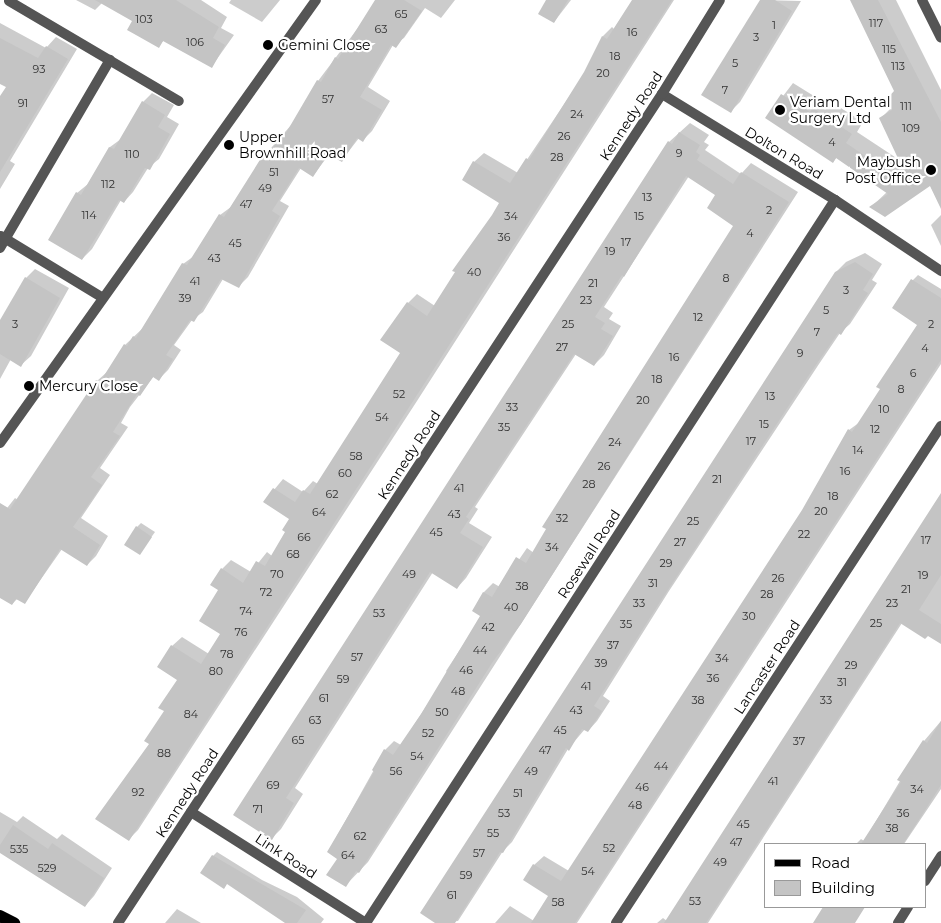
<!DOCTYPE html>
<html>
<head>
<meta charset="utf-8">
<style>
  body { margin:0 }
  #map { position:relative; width:941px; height:923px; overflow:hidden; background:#fff; font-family:Montserrat,sans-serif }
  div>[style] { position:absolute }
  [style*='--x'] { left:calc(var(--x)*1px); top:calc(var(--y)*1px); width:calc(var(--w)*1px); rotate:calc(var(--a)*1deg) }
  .shadow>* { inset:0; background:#0003 }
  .building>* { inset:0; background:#c4c4c4 }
  .minor>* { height:10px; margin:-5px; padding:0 5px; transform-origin:5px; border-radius:5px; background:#555 }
  .tertiary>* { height:10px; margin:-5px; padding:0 5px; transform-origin:5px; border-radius:5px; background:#555 }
  .primary>* { height:12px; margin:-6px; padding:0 6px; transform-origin:6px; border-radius:6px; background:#000 }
  .dots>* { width:14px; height:14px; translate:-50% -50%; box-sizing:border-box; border:2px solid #fff; border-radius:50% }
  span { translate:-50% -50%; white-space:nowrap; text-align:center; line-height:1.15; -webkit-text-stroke:4.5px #fff; paint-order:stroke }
  .number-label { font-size:11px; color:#313131 }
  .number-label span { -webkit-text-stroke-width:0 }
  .poi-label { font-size:14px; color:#000 }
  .left { translate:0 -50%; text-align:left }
  .right { translate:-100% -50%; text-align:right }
  .street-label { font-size:14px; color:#000 }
  .legend { position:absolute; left:764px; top:843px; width:162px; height:65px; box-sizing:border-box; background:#fff; border:1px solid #999; margin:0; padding:6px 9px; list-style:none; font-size:15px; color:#000 }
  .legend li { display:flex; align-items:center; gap:10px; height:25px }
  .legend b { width:25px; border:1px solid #999 }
</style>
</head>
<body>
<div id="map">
  <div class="shadow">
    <div style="clip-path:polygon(76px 0,201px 0,227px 17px,221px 28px,234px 35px,212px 66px,164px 40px,159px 46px,134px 21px,102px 3px,95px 10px)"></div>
    <div style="clip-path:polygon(231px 0,280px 0,262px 22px,229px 3px)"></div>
    <div style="clip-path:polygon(379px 0,455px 0,441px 18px,425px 8px,404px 38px,393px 45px,368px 87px,390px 101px,372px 131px,363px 140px,359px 138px,342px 160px,330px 153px,313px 176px,301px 168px,280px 201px,289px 206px,248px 277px,239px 286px,223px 279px,203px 312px,192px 320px,174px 345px,181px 350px,168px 370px,159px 379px,154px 376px,130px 407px,121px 423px,128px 427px,100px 468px,110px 475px,81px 518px,108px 536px,96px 556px,87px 565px,62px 549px,25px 602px,18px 598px,12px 604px,0 596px,0 517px,15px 498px,18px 500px,97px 381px,107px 372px,125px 345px,144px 327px,183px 264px,194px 256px,220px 215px,231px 207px,264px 156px,273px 159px,265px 155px,292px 124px,318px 81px)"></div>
    <div style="clip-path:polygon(547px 0,571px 0,554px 22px)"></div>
    <div style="clip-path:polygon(633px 0,674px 0,417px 401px,138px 830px,129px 839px,151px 743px,179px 679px,172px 646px,182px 637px,209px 654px,222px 633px,219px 590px,222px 569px,231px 560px,251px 572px,267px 552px,272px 556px,286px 531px,291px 519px,264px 502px,283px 479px,303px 492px,313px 481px,318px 484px,402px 353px,408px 303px,417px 294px,435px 306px,501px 203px,474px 162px,484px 153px,518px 173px,585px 73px,603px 36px,612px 27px,614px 29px)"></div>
    <div style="clip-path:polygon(761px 0,801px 1px,740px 102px,730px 112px)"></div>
    <div style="clip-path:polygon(851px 0,896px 0,941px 90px,941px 207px,930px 185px,871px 207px,887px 192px,837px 157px,833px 162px,767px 117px,793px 83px,822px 101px,825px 98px,863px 122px,857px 132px,901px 161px,881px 118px,892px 107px,896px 91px)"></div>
    <div style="clip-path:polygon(0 23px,46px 48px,56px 37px,77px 49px,10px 161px,15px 164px,0 189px,0 99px,7px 87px,0 83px)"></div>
    <div style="clip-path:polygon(152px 93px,174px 105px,167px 117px,179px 124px,159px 159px,148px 168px,133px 192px,124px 202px,121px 200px,92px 249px,82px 259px,77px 193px,88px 184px,110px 147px,121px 139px,143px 102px)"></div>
    <div style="clip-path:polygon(690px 123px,709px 135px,704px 142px,709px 145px,705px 150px,741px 174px,751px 163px,798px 192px,368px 862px,345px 886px,339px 859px,328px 852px,385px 750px,394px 741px,401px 745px,448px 673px,446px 671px,482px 616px,474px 610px,484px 592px,493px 583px,500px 587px,527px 548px,534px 553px,735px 226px,717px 194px,689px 176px,604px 307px,613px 313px,609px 319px,621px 326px,604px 355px,594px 365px,576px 354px,475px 507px,478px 509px,469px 523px,492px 537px,466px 578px,457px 588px,433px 572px,295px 788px,303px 794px,281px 829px,272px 838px,234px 815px,669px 142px)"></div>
    <div style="clip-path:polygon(941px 215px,941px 246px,931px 225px)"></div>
    <div style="clip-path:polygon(865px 253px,882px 264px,872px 280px,877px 283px,850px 324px,840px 333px,819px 364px,669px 591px,603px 696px,610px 701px,597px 721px,588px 731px,585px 729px,568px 749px,512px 842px,503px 851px,458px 921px,437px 923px,836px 272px,846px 262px)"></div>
    <div style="clip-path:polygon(35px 269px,69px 288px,31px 356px,21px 365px,11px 359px,0 379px,0 323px,26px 278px)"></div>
    <div style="clip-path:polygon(918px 275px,941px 289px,941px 364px,577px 923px,495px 923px,510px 906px,534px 921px,550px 896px,534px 865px,544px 856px,569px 871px,803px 511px,849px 430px,860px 422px,881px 389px,919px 325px,909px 284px)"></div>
    <div style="clip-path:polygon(941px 497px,941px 640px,902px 623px,708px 923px,657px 923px,663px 918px,667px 921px)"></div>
    <div style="clip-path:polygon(141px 523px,155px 532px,140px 553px,137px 527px)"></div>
    <div style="clip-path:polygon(941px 721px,941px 789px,904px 844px,856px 844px,861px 839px,864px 841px,924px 741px)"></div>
    <div style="clip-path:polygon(0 812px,17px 822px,23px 816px,57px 839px,62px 834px,112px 868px,94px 896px,85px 906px,0 851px)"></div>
    <div style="clip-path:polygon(217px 852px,262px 880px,297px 897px,324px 919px,321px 923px,291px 923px,213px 856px)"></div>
    <div style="clip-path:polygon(177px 909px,201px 923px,165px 923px)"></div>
  </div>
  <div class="building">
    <div style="clip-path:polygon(95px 0,176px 0,219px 27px,213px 38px,225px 45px,212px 68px,163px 41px,159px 48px,136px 35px,127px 30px,132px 21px)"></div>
    <div style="clip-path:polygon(375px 0,404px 0,422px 11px,396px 48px,391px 45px,360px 97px,382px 110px,363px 142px,357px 138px,342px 162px,328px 154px,313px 177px,299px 168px,272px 211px,280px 216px,239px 288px,221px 279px,194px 322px,190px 320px,166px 355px,173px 359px,159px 381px,153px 377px,140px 396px,137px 394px,113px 432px,120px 436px,91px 477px,102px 485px,73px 527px,100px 545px,87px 566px,60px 549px,25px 604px,16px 599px,12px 605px,0 598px,0 503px,10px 509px,96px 380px,100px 382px,124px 344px,127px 346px,133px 336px,136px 338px,182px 263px,187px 265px,219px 214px,224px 217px,263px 155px,267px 157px,283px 132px,286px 133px,317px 80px,321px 82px,335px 57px,338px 59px)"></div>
    <div style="clip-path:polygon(546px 0,568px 0,554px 23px,538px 14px)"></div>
    <div style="clip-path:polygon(632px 0,672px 0,129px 841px,95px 819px,149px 744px,144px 741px,164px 711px,158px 708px,177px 680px,157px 667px,171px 645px,201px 664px,220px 634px,199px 621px,218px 590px,210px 585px,221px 568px,243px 583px,256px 561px,265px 566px,285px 532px,282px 530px,289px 519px,263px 502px,273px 488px,295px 502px,303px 490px,310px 494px,400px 353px,380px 340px,407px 302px,427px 316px,455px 272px,452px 271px,492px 215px,499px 203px,462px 180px,473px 161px,510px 183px,526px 158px,529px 160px,584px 72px,602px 36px,607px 39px)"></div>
    <div style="clip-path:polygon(760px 0,775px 0,792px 11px,731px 113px,701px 95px)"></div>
    <div style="clip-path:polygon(850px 0,878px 0,941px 122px,941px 209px,930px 186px,885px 217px,869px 207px,888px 194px,836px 158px,833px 163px,765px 118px,781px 94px,810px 112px,813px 108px,852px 134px,846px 143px,912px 188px,879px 118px,892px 110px,886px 100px,894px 91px)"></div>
    <div style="clip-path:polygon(0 38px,38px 58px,46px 46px,68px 59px,0 172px,0 96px,6px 87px,0 84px)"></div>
    <div style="clip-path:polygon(142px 101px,165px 115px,158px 127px,170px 134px,150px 170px,145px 168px,124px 203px,119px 200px,82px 260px,48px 240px,76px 192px,81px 195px,109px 147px,114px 149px)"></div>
    <div style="clip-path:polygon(679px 132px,700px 145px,696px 152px,700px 155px,697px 160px,733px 184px,741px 172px,789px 202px,521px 624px,492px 663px,359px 873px,356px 871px,346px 887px,326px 875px,337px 859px,327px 852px,374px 772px,372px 770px,384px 749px,393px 755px,421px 714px,480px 616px,472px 611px,483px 592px,492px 597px,516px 557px,526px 563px,546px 529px,542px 527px,556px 505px,733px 226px,707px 208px,715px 195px,686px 176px,624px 277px,622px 275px,595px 317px,605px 323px,601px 329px,613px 336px,594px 366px,574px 354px,466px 517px,469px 519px,460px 533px,483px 547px,457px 589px,430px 572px,286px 798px,294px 803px,272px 840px,233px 815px,668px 141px,672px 144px)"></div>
    <div style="clip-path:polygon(855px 262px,873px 274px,863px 290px,868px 293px,841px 335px,838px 333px,809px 375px,660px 602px,594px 706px,602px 711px,588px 732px,582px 729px,569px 751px,566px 748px,503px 853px,500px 852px,455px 923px,435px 923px,420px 913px,835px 272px)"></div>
    <div style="clip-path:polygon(25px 277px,60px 298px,21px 367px,0 354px,0 320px)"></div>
    <div style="clip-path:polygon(911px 279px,941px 298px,941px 360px,575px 923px,531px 923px,548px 896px,523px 880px,533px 864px,561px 881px,802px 510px,848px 429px,852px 432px,880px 389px,876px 387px,917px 325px,892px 308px)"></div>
    <div style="clip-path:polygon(941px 493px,941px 575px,919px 610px,941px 624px,941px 644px,928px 636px,925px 639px,900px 623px,706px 923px,664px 923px)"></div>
    <div style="clip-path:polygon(136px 526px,152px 537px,140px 555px,124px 545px)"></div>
    <div style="clip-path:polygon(941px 721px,941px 785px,922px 815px,903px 844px,861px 844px,901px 782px,897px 780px,923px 740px,927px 743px)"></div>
    <div style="clip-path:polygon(13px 825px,48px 849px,52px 843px,104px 878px,85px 907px,0 853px,0 845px)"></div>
    <div style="clip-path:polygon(212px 855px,306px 910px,297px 923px,285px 923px,227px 884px,224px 889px,200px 873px)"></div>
    <div style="clip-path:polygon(823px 907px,865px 907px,855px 923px,813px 923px)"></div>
  </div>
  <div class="minor">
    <div style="--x:9;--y:1;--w:197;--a:30.5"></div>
    <div style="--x:662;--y:94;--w:203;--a:31.5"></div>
    <div style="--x:835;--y:200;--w:128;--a:33.8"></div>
    <div style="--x:1;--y:236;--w:119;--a:31.3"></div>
    <div style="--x:0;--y:248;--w:218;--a:-59.7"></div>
    <div style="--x:191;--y:812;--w:207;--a:32.4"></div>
    <div style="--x:925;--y:881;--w:30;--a:-57"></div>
    <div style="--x:118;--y:923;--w:992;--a:-56.73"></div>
    <div style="--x:662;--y:94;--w:110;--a:-58.3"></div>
    <div style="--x:366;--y:923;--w:862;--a:-57.03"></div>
    <div style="--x:616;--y:923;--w:594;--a:-56.82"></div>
    <div style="--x:898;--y:923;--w:19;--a:-58"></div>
  </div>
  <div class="tertiary">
    <div style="--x:922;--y:0;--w:42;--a:63.4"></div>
    <div style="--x:0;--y:443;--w:544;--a:-54.5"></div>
  </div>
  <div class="primary">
    <div style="--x:0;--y:916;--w:16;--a:27"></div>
  </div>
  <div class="dots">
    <div style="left:268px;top:45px;background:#000"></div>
    <div style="left:780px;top:110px;background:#000"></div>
    <div style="left:229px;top:145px;background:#000"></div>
    <div style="left:931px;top:170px;background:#000"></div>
    <div style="left:29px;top:386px;background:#000"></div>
  </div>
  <div class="number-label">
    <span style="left:401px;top:14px">65</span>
    <span style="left:144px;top:19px">103</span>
    <span style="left:876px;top:23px">117</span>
    <span style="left:774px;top:25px">1</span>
    <span style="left:381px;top:29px">63</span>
    <span style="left:632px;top:32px">16</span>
    <span style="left:756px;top:37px">3</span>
    <span style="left:195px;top:42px">106</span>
    <span style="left:889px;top:49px">115</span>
    <span style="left:615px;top:56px">18</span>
    <span style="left:735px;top:63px">5</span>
    <span style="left:898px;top:66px">113</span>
    <span style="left:39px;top:69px">93</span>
    <span style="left:603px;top:73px">20</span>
    <span style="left:725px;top:90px">7</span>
    <span style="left:328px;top:99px">57</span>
    <span style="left:23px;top:103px">91</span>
    <span style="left:906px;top:106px">111</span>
    <span style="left:577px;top:114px">24</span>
    <span style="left:911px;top:128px">109</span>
    <span style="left:564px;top:136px">26</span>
    <span style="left:832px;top:142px">4</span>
    <span style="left:679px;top:153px">9</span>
    <span style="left:132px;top:154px">110</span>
    <span style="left:557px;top:157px">28</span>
    <span style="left:274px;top:172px">51</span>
    <span style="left:108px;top:184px">112</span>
    <span style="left:265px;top:188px">49</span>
    <span style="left:647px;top:197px">13</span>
    <span style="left:246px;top:204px">47</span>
    <span style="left:769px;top:210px">2</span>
    <span style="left:89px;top:215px">114</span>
    <span style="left:511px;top:216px">34</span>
    <span style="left:639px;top:216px">15</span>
    <span style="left:750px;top:233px">4</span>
    <span style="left:504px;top:237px">36</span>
    <span style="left:626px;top:242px">17</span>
    <span style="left:235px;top:243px">45</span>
    <span style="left:610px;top:251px">19</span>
    <span style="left:214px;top:258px">43</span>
    <span style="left:474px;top:272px">40</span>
    <span style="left:726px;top:278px">8</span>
    <span style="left:195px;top:281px">41</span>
    <span style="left:593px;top:283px">21</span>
    <span style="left:846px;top:290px">3</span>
    <span style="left:185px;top:298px">39</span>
    <span style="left:586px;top:300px">23</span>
    <span style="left:826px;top:310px">5</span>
    <span style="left:698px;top:317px">12</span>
    <span style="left:15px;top:324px">3</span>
    <span style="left:568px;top:324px">25</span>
    <span style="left:931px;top:324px">2</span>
    <span style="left:817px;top:332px">7</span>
    <span style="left:562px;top:347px">27</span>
    <span style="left:925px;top:348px">4</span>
    <span style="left:800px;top:353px">9</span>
    <span style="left:674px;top:357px">16</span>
    <span style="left:913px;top:373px">6</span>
    <span style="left:657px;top:379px">18</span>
    <span style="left:901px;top:389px">8</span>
    <span style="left:399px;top:394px">52</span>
    <span style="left:770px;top:396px">13</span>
    <span style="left:643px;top:400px">20</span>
    <span style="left:512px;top:407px">33</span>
    <span style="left:884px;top:409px">10</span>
    <span style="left:382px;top:417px">54</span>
    <span style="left:764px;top:424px">15</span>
    <span style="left:504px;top:427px">35</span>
    <span style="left:875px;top:429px">12</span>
    <span style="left:751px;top:441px">17</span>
    <span style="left:615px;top:442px">24</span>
    <span style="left:858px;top:450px">14</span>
    <span style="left:356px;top:456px">58</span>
    <span style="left:604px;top:466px">26</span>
    <span style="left:845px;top:471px">16</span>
    <span style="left:345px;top:473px">60</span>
    <span style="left:717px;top:479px">21</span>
    <span style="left:589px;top:484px">28</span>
    <span style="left:459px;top:488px">41</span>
    <span style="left:332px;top:494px">62</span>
    <span style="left:833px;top:496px">18</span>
    <span style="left:821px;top:511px">20</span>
    <span style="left:319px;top:512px">64</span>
    <span style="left:454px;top:514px">43</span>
    <span style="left:562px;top:518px">32</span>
    <span style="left:693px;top:521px">25</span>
    <span style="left:436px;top:532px">45</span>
    <span style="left:804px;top:534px">22</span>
    <span style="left:304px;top:537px">66</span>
    <span style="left:926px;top:540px">17</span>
    <span style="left:680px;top:542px">27</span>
    <span style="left:552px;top:547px">34</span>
    <span style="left:293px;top:554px">68</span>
    <span style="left:666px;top:563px">29</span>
    <span style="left:277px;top:574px">70</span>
    <span style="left:409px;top:574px">49</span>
    <span style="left:923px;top:575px">19</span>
    <span style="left:778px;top:578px">26</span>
    <span style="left:653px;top:583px">31</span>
    <span style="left:522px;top:586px">38</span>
    <span style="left:906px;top:589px">21</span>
    <span style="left:266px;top:592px">72</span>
    <span style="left:767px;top:594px">28</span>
    <span style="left:639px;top:603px">33</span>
    <span style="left:892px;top:603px">23</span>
    <span style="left:511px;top:607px">40</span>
    <span style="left:246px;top:611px">74</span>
    <span style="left:379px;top:613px">53</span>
    <span style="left:749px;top:616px">30</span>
    <span style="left:876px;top:623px">25</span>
    <span style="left:626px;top:624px">35</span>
    <span style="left:488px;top:627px">42</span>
    <span style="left:241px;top:632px">76</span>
    <span style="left:613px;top:645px">37</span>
    <span style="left:480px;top:650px">44</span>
    <span style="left:227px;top:654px">78</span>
    <span style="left:357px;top:657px">57</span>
    <span style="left:722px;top:658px">34</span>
    <span style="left:601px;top:663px">39</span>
    <span style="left:851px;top:665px">29</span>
    <span style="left:466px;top:670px">46</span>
    <span style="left:216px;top:671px">80</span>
    <span style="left:713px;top:678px">36</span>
    <span style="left:343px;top:679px">59</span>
    <span style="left:842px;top:682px">31</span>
    <span style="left:586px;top:686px">41</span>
    <span style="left:458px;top:691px">48</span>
    <span style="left:324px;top:698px">61</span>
    <span style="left:698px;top:700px">38</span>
    <span style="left:826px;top:700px">33</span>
    <span style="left:576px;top:710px">43</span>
    <span style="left:442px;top:712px">50</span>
    <span style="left:191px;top:714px">84</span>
    <span style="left:315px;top:720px">63</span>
    <span style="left:560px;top:730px">45</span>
    <span style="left:428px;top:733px">52</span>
    <span style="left:298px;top:740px">65</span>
    <span style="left:799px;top:741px">37</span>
    <span style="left:545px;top:750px">47</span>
    <span style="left:164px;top:753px">88</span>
    <span style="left:417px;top:756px">54</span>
    <span style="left:661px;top:766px">44</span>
    <span style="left:396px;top:771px">56</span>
    <span style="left:531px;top:771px">49</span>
    <span style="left:773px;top:781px">41</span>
    <span style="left:273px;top:785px">69</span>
    <span style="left:642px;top:787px">46</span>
    <span style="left:917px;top:789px">34</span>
    <span style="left:138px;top:792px">92</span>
    <span style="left:518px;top:793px">51</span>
    <span style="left:635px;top:805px">48</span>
    <span style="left:258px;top:809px">71</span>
    <span style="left:504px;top:813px">53</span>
    <span style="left:903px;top:813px">36</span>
    <span style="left:743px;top:824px">45</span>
    <span style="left:892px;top:828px">38</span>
    <span style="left:493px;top:833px">55</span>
    <span style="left:360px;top:836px">62</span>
    <span style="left:736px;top:842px">47</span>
    <span style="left:609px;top:848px">52</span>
    <span style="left:19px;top:849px">535</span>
    <span style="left:479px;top:853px">57</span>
    <span style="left:348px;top:855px">64</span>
    <span style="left:720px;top:862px">49</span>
    <span style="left:47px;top:868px">529</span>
    <span style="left:588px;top:871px">54</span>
    <span style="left:466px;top:875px">59</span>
    <span style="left:452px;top:895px">61</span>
    <span style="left:695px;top:901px">53</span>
    <span style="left:558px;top:902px">58</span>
  </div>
  <div class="poi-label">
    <span class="left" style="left:278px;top:45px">Gemini Close</span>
    <span class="left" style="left:790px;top:110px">Veriam Dental<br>Surgery Ltd</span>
    <span class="left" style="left:239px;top:145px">Upper<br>Brownhill Road</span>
    <span class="right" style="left:921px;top:170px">Maybush<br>Post Office</span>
    <span class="left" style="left:39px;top:386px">Mercury Close</span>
  </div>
  <div class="street-label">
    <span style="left:631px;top:116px;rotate:-57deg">Kennedy Road</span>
    <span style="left:784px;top:153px;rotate:31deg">Dolton Road</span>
    <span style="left:409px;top:455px;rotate:-57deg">Kennedy Road</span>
    <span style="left:589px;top:554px;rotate:-57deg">Rosewall Road</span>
    <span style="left:767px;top:667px;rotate:-57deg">Lancaster Road</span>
    <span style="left:187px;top:793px;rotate:-57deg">Kennedy Road</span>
    <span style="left:286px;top:856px;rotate:33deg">Link Road</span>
  </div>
  <ul class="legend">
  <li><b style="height:6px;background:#000"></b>Road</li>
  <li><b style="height:14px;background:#c4c4c4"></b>Building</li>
  </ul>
</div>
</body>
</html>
